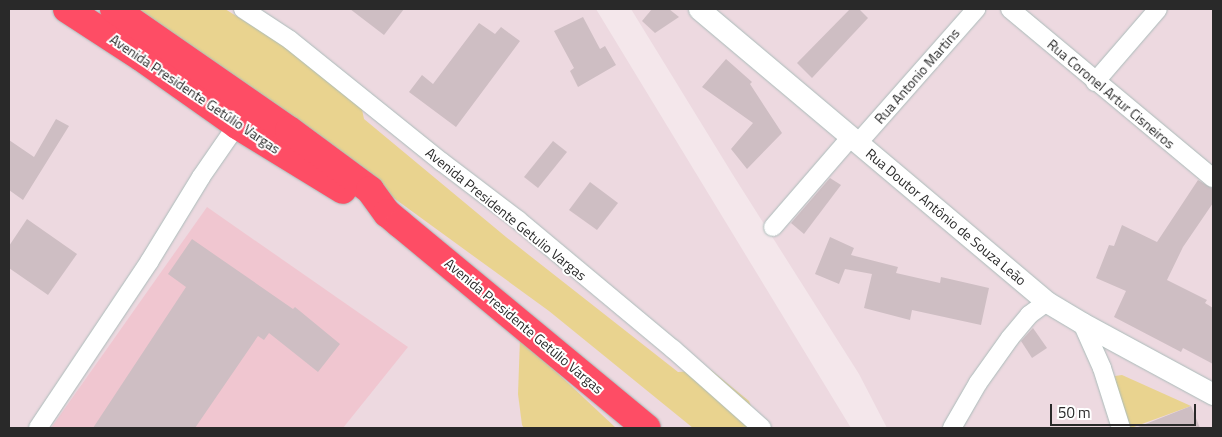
<!DOCTYPE html>
<html>
<head>
<meta charset="utf-8">
<style>
  body { margin:0 }
  #map { position:relative; width:1222px; height:437px; overflow:hidden; background:#edd9e0; font-family:"Titillium Web",sans-serif }
  div>[style] { position:absolute }
  [style*='--x'] { left:calc(var(--x)*1px); top:calc(var(--y)*1px); width:calc(var(--w)*1px); rotate:calc(var(--a)*1deg) }
  .education>* { inset:0; background:#f0c6d0 }
  .green>* { inset:0; background:#e9d38f }
  .plaza>* { inset:0; background:#f4e7eb }
  .building>* { inset:0; background:#cebec3 }
  .roads { filter:drop-shadow(0 0 1px #aabbb9) drop-shadow(0 0 1px #aabbb9) }
  .minor>* { height:18px; margin:-9px; padding:0 9px; transform-origin:9px; border-radius:9px; background:#fff }
  .tertiary>* { height:21px; margin:-10.5px; padding:0 10.5px; transform-origin:10.5px; border-radius:10.5px; background:#fff }
  .primary>* { height:28px; margin:-14px; padding:0 14px; transform-origin:14px; border-radius:14px; background:#fe4d65 }
  span { translate:-50% -50%; white-space:nowrap; text-align:center; line-height:1.15; -webkit-text-stroke:4px #fff; paint-order:stroke }
  .street-label { font-size:14px; color:#292929 }
  .frame { position:absolute; inset:0; border:10px solid #292929; pointer-events:none }
  .scale { position:absolute; left:1050px; top:404px; width:146px; height:22px; box-sizing:border-box; border:2px solid #292929; border-top:0; padding-left:6px; font-size:15px; line-height:18px; white-space:nowrap; color:#292929; -webkit-text-stroke:4px #fff; paint-order:stroke }
</style>
</head>
<body>
<div id="map">
  <div class="education">
    <div style="clip-path:polygon(207px 207px,408px 347px,343px 428px,51px 428px)"></div>
  </div>
  <div class="green">
    <div style="clip-path:polygon(134px 9px,225px 9px,254px 27px,274px 25px,359px 95px,364px 119px,506px 237px,678px 372px,711px 370px,749px 401px,755px 416px,753px 428px,693px 428px,549px 311px)"></div>
    <div style="clip-path:polygon(520px 338px,616px 428px,524px 428px,522px 425px,518px 394px)"></div>
    <div style="clip-path:polygon(1122px 375px,1191px 406px,1131px 428px,1116px 386px,1115px 376px)"></div>
  </div>
  <div class="plaza">
    <div style="clip-path:polygon(596px 9px,631px 9px,733px 175px,859px 374px,887px 428px,851px 428px)"></div>
  </div>
  <div class="building">
    <div style="clip-path:polygon(350px 9px,404px 9px,384px 35px)"></div>
    <div style="clip-path:polygon(652px 9px,669px 9px,679px 17px,655px 33px,642px 21px)"></div>
    <div style="clip-path:polygon(850px 9px,859px 9px,868px 18px,812px 78px,797px 63px)"></div>
    <div style="clip-path:polygon(583px 17px,600px 49px,605px 46px,616px 65px,578px 87px,570px 71px,574px 68px,554px 31px)"></div>
    <div style="clip-path:polygon(479px 23px,495px 34px,501px 27px,520px 41px,456px 127px,409px 92px,422px 75px,433px 84px)"></div>
    <div style="clip-path:polygon(726px 59px,752px 82px,750px 84px,782px 133px,747px 169px,731px 149px,753px 123px,702px 87px)"></div>
    <div style="clip-path:polygon(56px 119px,69px 126px,23px 200px,9px 190px,9px 140px,34px 157px)"></div>
    <div style="clip-path:polygon(553px 141px,567px 152px,538px 188px,524px 177px)"></div>
    <div style="clip-path:polygon(830px 178px,841px 185px,804px 234px,791px 223px)"></div>
    <div style="clip-path:polygon(1198px 180px,1213px 189px,1213px 203px,1183px 247px,1167px 280px,1207px 300px,1205px 303px,1213px 308px,1213px 364px,1183px 348px,1181px 352px,1114px 317px,1126px 291px,1096px 278px,1109px 245px,1114px 246px,1122px 225px,1157px 242px)"></div>
    <div style="clip-path:polygon(590px 182px,618px 203px,597px 230px,569px 210px)"></div>
    <div style="clip-path:polygon(27px 219px,77px 254px,48px 295px,9px 268px,9px 246px)"></div>
    <div style="clip-path:polygon(830px 237px,854px 248px,851px 255px,898px 267px,896px 273px,940px 283px,941px 277px,989px 288px,981px 325px,912px 310px,910px 320px,864px 308px,872px 274px,845px 269px,839px 284px,815px 274px)"></div>
    <div style="clip-path:polygon(192px 239px,293px 309px,295px 307px,340px 344px,318px 372px,269px 333px,264px 340px,258px 336px,195px 428px,93px 428px,186px 287px,168px 274px)"></div>
    <div style="clip-path:polygon(1033px 328px,1047px 348px,1032px 358px,1021px 341px)"></div>
    <div style="clip-path:polygon(1191px 406px,1200px 428px,1139px 428px,1138px 427px)"></div>
  </div>
  <div class="roads">
    <div class="minor">
      <div style="--x:243;--y:9;--w:56;--a:33.4"></div>
      <div style="--x:290;--y:40;--w:195;--a:38.8"></div>
      <div style="--x:442;--y:162;--w:96;--a:37.3"></div>
      <div style="--x:518;--y:220;--w:202;--a:39.8"></div>
      <div style="--x:673;--y:349;--w:119;--a:41.6"></div>
      <div style="--x:1010;--y:9;--w:264;--a:39.8"></div>
      <div style="--x:1095;--y:82;--w:96;--a:-49.2"></div>
      <div style="--x:858;--y:143;--w:179;--a:-48.6"></div>
      <div style="--x:773;--y:227;--w:119;--a:-49.1"></div>
      <div style="--x:1082;--y:323;--w:49;--a:66"></div>
      <div style="--x:1102;--y:368;--w:63;--a:72.4"></div>
      <div style="--x:38;--y:428;--w:200;--a:-56.2"></div>
      <div style="--x:149;--y:262;--w:100;--a:-58.5"></div>
      <div style="--x:201;--y:177;--w:63;--a:-55.3"></div>
      <div style="--x:952;--y:428;--w:52;--a:-60"></div>
      <div style="--x:978;--y:383;--w:55;--a:-54.6"></div>
      <div style="--x:1010;--y:338;--w:30;--a:-50"></div>
      <div style="--x:1029;--y:315;--w:22;--a:-36"></div>
    </div>
    <div class="tertiary">
      <div style="--x:699;--y:9;--w:455;--a:40.1"></div>
      <div style="--x:1047;--y:302;--w:41;--a:31"></div>
      <div style="--x:1082;--y:323;--w:149;--a:28.5"></div>
    </div>
    <div class="primary">
      <div style="--x:67;--y:9;--w:88;--a:33"></div>
      <div style="--x:141;--y:57;--w:118;--a:35.3"></div>
      <div style="--x:237;--y:125;--w:124;--a:31.5"></div>
      <div style="--x:114;--y:9;--w:213;--a:34.7"></div>
      <div style="--x:289;--y:130;--w:101;--a:36.5"></div>
      <div style="--x:370;--y:190;--w:29;--a:54"></div>
      <div style="--x:387;--y:213;--w:17;--a:40"></div>
      <div style="--x:400;--y:224;--w:320;--a:39.6"></div>
    </div>
  </div>
  <div class="street-label">
    <span style="left:917px;top:76px;rotate:-49deg">Rua Antonio Martins</span>
    <span style="left:195px;top:94px;rotate:34deg">Avenida Presidente Getúlio Vargas</span>
    <span style="left:1111px;top:94px;rotate:40deg">Rua Coronel Artur Cisneiros</span>
    <span style="left:506px;top:214px;rotate:39deg">Avenida Presidente Getulio Vargas</span>
    <span style="left:946px;top:217px;rotate:40deg">Rua Doutor Antônio de Souza Leão</span>
    <span style="left:524px;top:326px;rotate:40deg">Avenida Presidente Getúlio Vargas</span>
  </div>
  <div class="frame"></div>
  <div class="scale">50 m</div>
</div>
</body>
</html>
